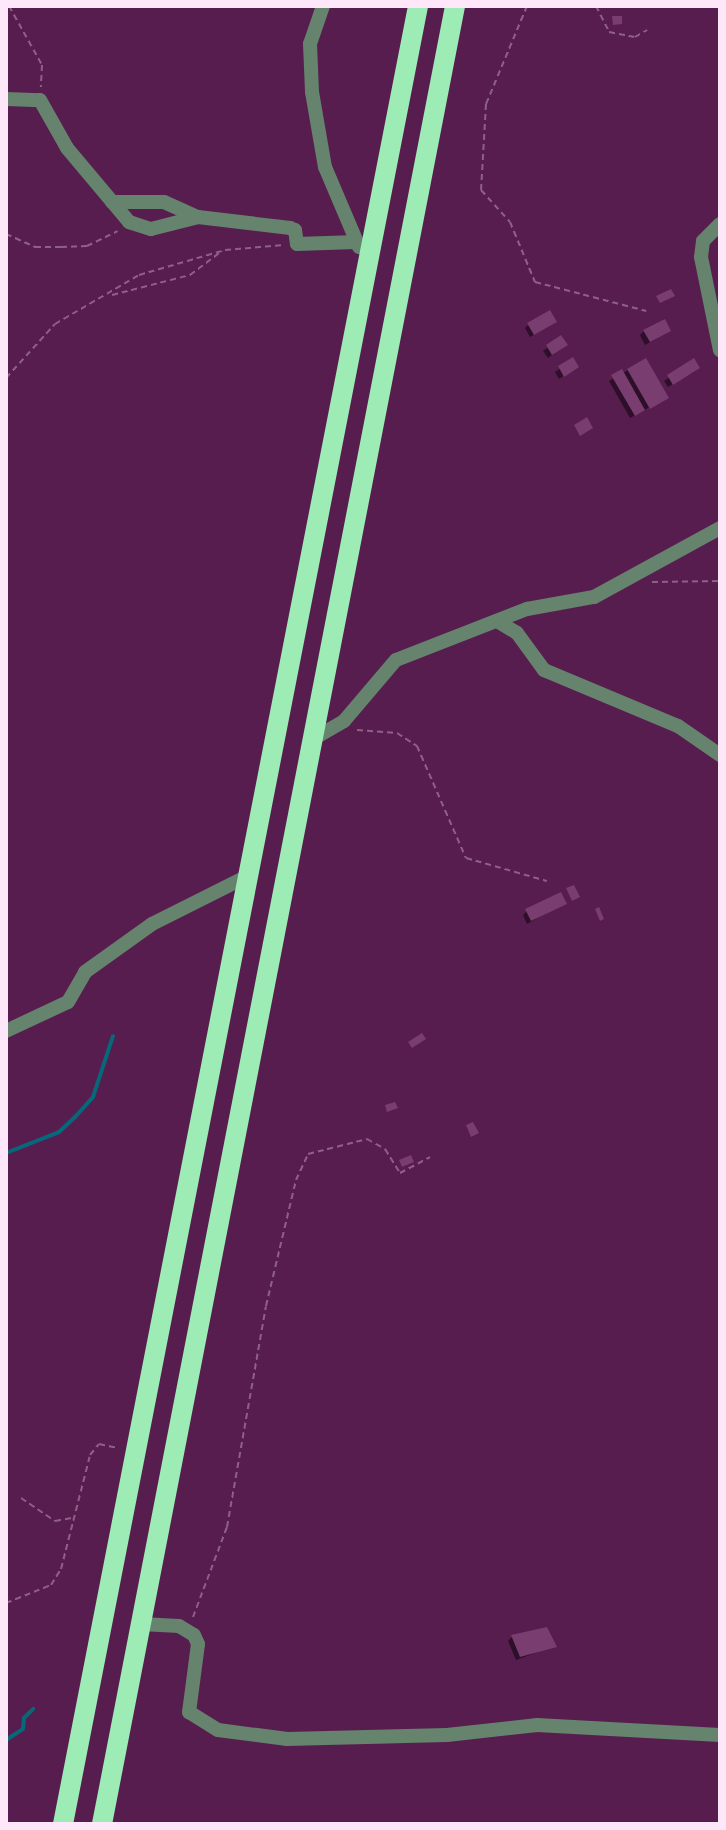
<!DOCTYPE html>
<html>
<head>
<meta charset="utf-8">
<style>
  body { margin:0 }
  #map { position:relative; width:726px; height:1830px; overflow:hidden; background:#571d4f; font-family:"Exo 2",sans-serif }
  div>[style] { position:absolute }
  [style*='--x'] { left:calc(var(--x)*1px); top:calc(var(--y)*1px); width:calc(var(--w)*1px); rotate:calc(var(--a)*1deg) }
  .shadow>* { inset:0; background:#0007 }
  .stream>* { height:4px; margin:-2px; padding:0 2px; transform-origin:2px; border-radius:2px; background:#06697a }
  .building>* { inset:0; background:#793d70 }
  .path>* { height:2px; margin-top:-1px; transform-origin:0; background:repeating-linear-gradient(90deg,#8e6087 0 6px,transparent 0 10px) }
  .minor>* { height:14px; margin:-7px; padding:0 7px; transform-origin:7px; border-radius:7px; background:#65836d }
  .highway>* { height:20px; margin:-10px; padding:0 10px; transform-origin:10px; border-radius:10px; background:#9debb5 }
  span { translate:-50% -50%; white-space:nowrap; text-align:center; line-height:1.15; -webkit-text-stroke:7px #571d4f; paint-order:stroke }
  .frame { position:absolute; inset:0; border:8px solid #fde7f8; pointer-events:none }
</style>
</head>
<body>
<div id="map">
  <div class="shadow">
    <div style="clip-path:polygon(529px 324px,550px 326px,530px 337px,525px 328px)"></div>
    <div style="clip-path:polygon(644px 331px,669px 331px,645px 345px,640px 335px)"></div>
    <div style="clip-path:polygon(561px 338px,561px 348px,548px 358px,543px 351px)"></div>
    <div style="clip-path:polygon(572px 360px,572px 371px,559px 379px,555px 372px)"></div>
    <div style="clip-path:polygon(694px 361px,694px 372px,668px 387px,664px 381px)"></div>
    <div style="clip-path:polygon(628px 370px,666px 398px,630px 418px,609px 381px)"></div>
    <div style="clip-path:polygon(565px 903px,527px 924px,523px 915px,527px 911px)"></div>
    <div style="clip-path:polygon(512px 1637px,555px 1646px,516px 1660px,508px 1641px)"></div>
  </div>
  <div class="stream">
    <div style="--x:6;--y:1153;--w:57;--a:-21.6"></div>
    <div style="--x:59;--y:1132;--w:23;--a:-43"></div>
    <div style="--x:76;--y:1116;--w:25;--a:-48"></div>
    <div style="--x:93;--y:1097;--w:64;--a:-71.8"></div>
    <div style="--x:6;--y:1740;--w:20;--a:-33"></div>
    <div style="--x:23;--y:1729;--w:11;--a:-85"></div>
    <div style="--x:24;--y:1718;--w:13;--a:-45"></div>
  </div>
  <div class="building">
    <div style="clip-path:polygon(612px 16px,622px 16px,622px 24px,613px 25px)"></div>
    <div style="clip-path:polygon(671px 289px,675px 296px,660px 303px,656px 296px)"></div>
    <div style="clip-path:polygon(550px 310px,557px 322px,534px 335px,527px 323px)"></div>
    <div style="clip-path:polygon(665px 319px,671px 331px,650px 342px,643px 330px)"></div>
    <div style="clip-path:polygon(561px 335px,568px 345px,552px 355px,546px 345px)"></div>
    <div style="clip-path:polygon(573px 357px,579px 367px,564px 377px,558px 366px)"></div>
    <div style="clip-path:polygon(646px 358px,669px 398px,650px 409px,627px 369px)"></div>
    <div style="clip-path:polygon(694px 358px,700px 368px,673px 385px,667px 375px)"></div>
    <div style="clip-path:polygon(622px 369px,645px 410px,635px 416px,611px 375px)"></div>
    <div style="clip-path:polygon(587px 417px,593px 428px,580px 436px,574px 425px)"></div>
    <div style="clip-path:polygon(574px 885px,580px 897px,572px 901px,566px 888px)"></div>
    <div style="clip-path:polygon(561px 892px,567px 904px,531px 921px,525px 909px)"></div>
    <div style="clip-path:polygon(599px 907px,604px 919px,600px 921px,595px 909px)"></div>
    <div style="clip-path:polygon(422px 1033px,426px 1039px,412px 1048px,408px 1042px)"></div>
    <div style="clip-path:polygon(395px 1102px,398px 1108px,387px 1112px,385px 1105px)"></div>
    <div style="clip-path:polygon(473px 1122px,479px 1133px,471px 1137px,466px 1125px)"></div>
    <div style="clip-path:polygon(411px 1155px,414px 1162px,402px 1167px,399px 1160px)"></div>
    <div style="clip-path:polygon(547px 1627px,557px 1647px,520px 1657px,511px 1635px)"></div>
  </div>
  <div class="path">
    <div style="--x:9;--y:6;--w:68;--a:60.8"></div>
    <div style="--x:42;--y:65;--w:22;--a:93"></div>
    <div style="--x:527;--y:6;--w:106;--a:112.7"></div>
    <div style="--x:486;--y:104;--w:86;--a:93.3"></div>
    <div style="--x:481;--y:190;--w:43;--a:47.8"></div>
    <div style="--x:510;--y:222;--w:65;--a:67.4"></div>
    <div style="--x:535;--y:282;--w:115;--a:14.6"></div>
    <div style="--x:596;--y:6;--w:29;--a:63"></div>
    <div style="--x:609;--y:32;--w:26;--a:11"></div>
    <div style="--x:635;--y:37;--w:14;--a:-30"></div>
    <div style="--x:6;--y:234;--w:32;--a:24"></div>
    <div style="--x:35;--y:247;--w:26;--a:0"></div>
    <div style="--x:61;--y:247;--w:26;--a:-2"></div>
    <div style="--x:87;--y:246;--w:34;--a:-26"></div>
    <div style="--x:112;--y:295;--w:81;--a:-14.4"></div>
    <div style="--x:190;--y:275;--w:40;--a:-37"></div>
    <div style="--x:6;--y:378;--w:73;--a:-47.8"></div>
    <div style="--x:55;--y:324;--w:97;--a:-30.3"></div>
    <div style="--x:139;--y:275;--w:90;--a:-16.2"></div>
    <div style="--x:225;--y:250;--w:59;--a:-4.8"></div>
    <div style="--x:652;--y:582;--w:68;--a:-0.8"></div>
    <div style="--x:357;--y:730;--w:40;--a:4.3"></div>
    <div style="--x:397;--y:733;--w:24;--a:33"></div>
    <div style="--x:417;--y:746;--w:122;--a:66.4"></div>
    <div style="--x:466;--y:858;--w:84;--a:15.9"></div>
    <div style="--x:21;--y:1498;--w:41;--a:34.1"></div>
    <div style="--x:55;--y:1521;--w:17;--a:-10"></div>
    <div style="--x:6;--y:1603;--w:48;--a:-21.8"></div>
    <div style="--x:51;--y:1585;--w:19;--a:-58"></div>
    <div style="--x:61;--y:1569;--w:118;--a:-75.7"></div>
    <div style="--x:90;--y:1455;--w:14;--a:-51"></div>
    <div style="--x:99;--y:1444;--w:19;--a:12"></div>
    <div style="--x:193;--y:1617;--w:96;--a:-69.3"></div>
    <div style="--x:227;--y:1527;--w:224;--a:-80"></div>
    <div style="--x:266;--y:1306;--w:130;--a:-76.6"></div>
    <div style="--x:296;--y:1180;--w:29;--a:-65"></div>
    <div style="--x:308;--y:1154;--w:61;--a:-14.3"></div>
    <div style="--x:367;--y:1139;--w:21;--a:29"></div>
    <div style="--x:385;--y:1149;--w:28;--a:58"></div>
    <div style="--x:400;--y:1173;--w:34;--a:-28"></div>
  </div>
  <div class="minor">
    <div style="--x:323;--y:6;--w:40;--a:108.9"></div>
    <div style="--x:310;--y:44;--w:48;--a:87.6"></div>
    <div style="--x:312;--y:92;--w:76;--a:80.2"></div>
    <div style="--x:325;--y:167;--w:87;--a:67"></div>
    <div style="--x:6;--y:99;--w:34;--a:2"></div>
    <div style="--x:40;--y:100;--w:55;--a:60.6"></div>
    <div style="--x:67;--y:148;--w:97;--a:50"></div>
    <div style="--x:129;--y:222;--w:23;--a:18"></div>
    <div style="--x:151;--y:229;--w:49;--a:-14.3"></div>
    <div style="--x:198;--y:217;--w:93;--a:6.8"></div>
    <div style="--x:290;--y:228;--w:5;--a:22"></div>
    <div style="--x:295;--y:230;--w:14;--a:82"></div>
    <div style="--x:297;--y:244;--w:59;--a:-1.9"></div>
    <div style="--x:112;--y:202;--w:52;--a:0"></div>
    <div style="--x:164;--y:202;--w:37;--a:24"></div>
    <div style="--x:720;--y:224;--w:24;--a:135"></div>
    <div style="--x:703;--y:241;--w:16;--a:97"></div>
    <div style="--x:701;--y:257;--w:95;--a:78.5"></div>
    <div style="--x:497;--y:621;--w:23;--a:31"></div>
    <div style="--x:517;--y:633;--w:46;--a:53.9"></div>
    <div style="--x:544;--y:670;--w:145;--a:22.7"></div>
    <div style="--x:678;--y:726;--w:51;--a:34.6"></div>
    <div style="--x:313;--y:739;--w:36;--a:-30"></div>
    <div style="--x:344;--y:721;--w:80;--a:-49.6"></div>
    <div style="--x:396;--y:660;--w:141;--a:-21.3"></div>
    <div style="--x:527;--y:609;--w:68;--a:-10.2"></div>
    <div style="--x:594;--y:597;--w:144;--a:-28.7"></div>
    <div style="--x:6;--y:1031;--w:68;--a:-25.1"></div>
    <div style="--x:68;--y:1002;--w:34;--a:-60"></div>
    <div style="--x:85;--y:972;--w:82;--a:-35.6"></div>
    <div style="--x:152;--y:924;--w:107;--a:-26.6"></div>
    <div style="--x:141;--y:1624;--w:38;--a:3"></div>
    <div style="--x:179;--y:1626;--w:17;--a:31"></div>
    <div style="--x:194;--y:1635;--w:10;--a:66"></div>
    <div style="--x:198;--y:1644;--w:69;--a:97.5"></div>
    <div style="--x:189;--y:1712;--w:34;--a:32"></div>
    <div style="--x:218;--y:1730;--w:70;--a:7.4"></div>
    <div style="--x:287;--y:1739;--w:160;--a:-1.4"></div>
    <div style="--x:447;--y:1735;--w:91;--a:-6.3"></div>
    <div style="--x:537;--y:1725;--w:183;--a:3.1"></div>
  </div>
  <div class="highway">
    <div style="--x:63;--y:1824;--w:1852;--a:-78.95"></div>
    <div style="--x:102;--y:1824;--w:1852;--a:-79.01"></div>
  </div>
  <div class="frame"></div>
</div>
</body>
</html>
